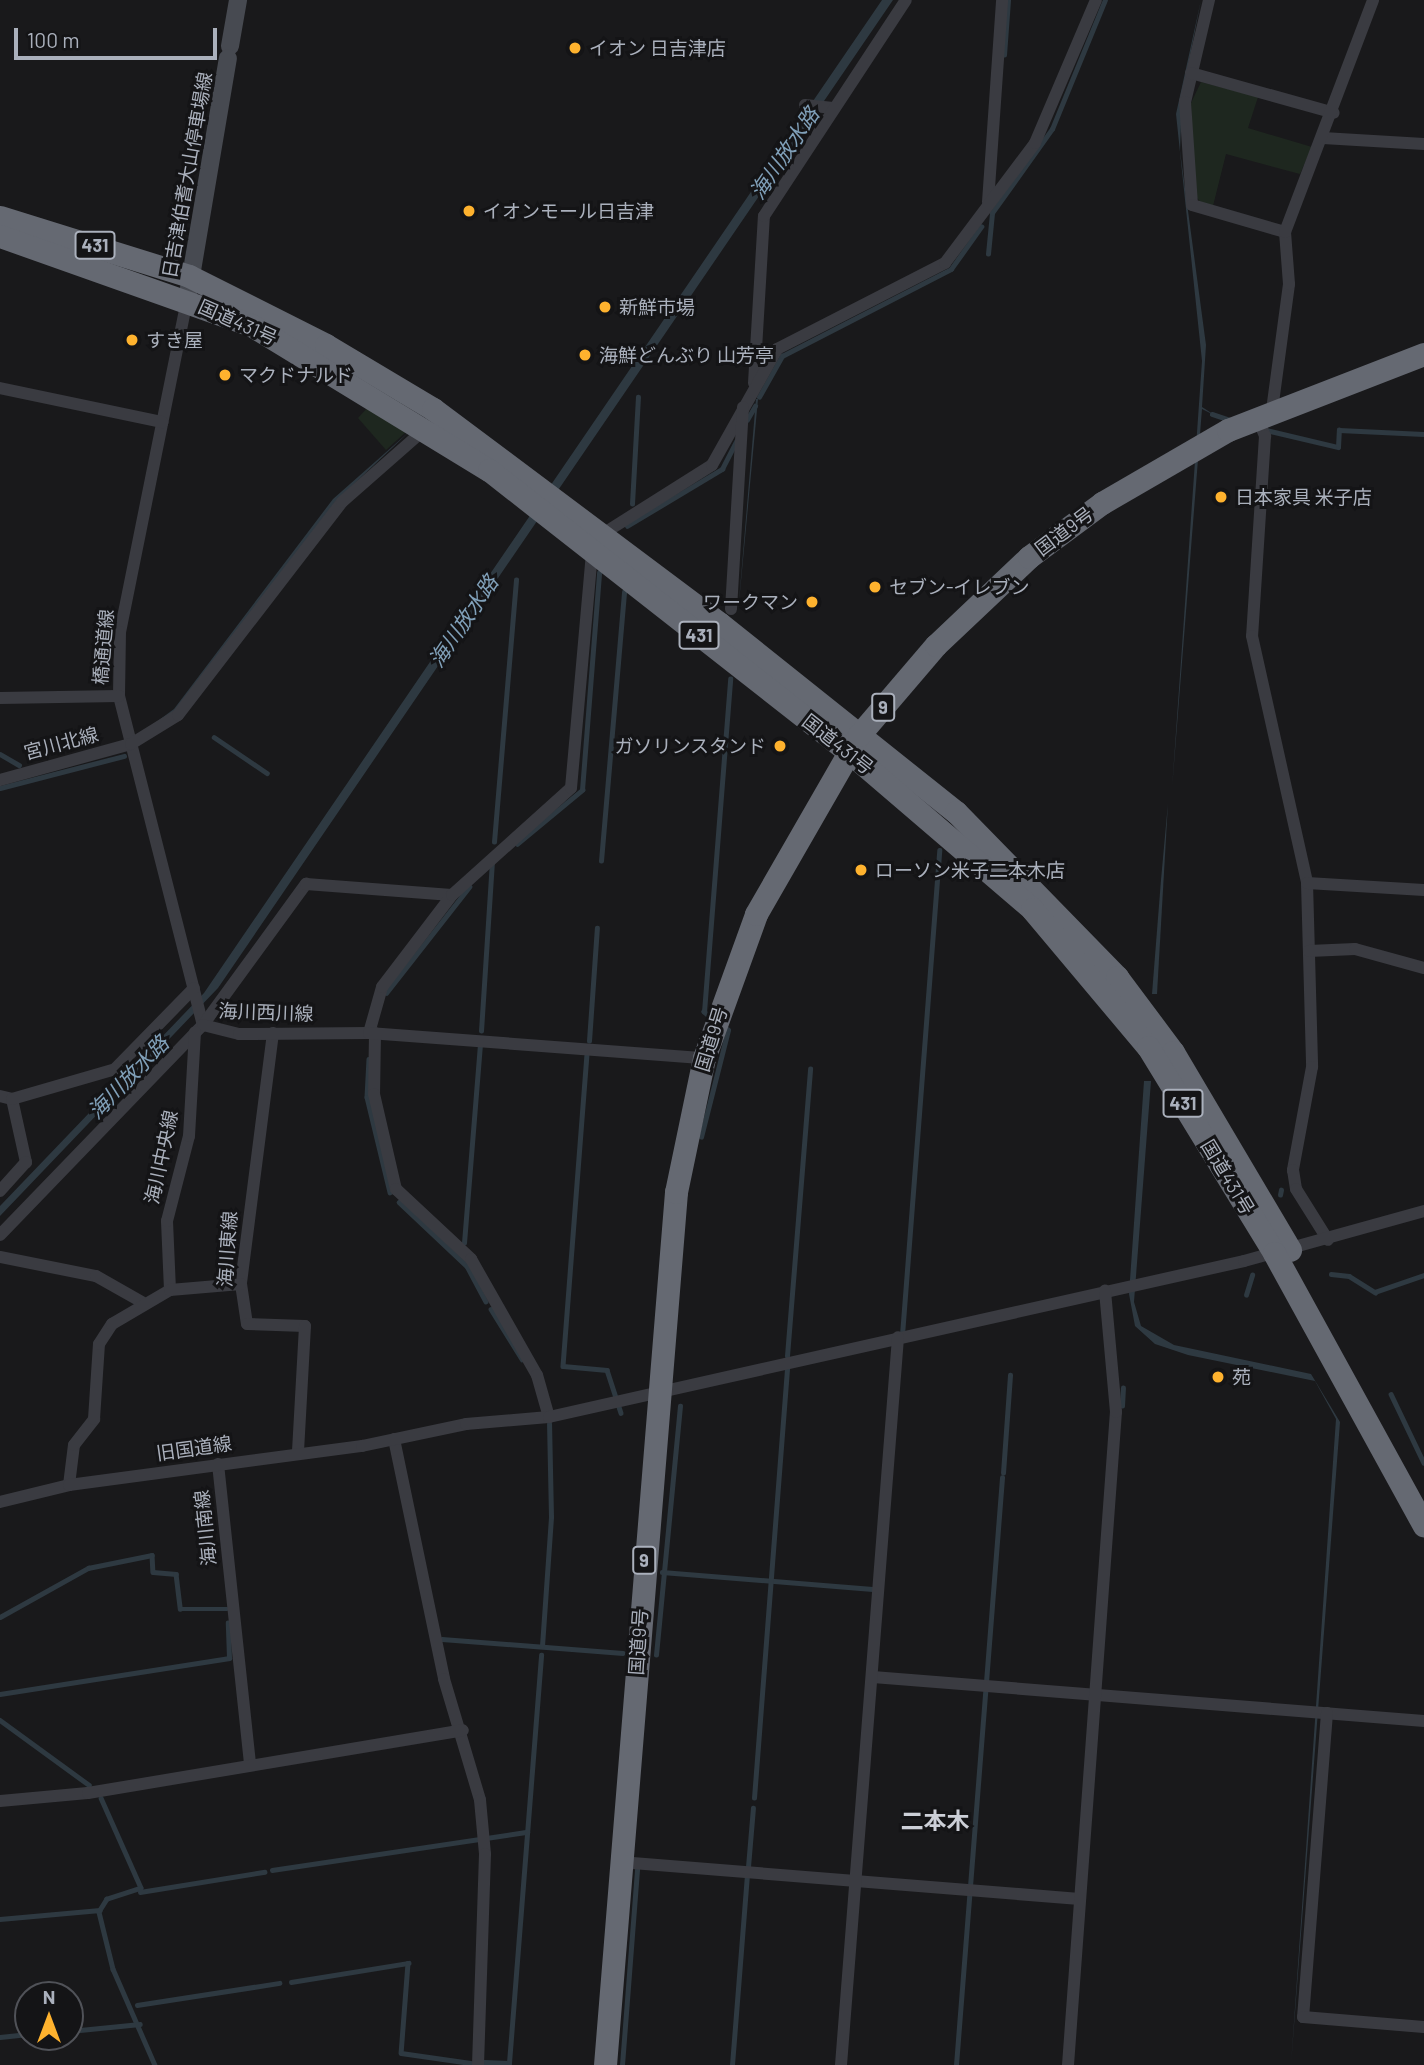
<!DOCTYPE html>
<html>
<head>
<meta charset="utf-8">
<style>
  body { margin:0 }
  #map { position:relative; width:1424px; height:2065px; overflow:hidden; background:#19191b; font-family:Barlow,"Noto Sans JP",sans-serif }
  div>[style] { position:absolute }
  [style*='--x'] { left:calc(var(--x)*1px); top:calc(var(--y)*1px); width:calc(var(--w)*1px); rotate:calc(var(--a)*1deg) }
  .green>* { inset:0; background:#1e271f }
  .water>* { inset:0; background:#2e3941 }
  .stream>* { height:4.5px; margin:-2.25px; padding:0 2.25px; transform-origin:2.25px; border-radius:2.25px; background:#2e3941 }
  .street>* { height:12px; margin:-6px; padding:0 6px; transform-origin:6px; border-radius:6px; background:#3a3b41 }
  .secondary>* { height:18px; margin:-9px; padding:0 9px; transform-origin:9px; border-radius:9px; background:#474a51 }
  .highway>* { height:23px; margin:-11.5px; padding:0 11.5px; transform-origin:11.5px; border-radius:11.5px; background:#656972 }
  .dots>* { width:19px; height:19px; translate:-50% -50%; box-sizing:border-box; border:4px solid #141416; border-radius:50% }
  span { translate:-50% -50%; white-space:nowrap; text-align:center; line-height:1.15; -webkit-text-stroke:6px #141416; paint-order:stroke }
  .shield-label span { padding:2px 5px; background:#141416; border:2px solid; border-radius:5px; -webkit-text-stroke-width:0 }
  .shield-label { font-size:18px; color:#aab0bc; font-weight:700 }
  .poi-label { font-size:19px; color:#aab0bc }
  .left { translate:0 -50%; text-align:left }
  .right { translate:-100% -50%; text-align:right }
  .street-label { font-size:19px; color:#aab0bc }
  .water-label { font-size:21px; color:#80a0b9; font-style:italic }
  .quarter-label { font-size:23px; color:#cccfd7; font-weight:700 }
  .north { position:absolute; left:14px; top:1981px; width:70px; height:70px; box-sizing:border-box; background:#141416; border:2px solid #505258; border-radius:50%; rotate:0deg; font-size:19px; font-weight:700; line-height:28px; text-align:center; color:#aab0bc }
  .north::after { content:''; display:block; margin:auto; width:24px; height:32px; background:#feb22e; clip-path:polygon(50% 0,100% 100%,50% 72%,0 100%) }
  .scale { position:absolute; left:14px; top:28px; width:203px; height:32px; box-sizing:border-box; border:4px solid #aab0bc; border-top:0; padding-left:9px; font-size:21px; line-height:24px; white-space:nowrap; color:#aab0bc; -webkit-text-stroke:5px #141416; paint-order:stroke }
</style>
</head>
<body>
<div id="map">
  <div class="green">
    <div style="clip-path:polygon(1201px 82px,1258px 97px,1248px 128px,1312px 147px,1300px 174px,1226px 154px,1213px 206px,1201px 203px,1195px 195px,1191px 103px)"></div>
    <div style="clip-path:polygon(368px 407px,407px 431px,386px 450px,358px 418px)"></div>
  </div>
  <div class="water">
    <div style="clip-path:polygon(882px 0,893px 0,218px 988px,0 1216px,0 1206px,204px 993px)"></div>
    <div style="clip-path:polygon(1201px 0,1182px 97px,1180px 151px,1206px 345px,1202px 407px,1216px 416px,1202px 409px,1172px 789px,1202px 361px,1176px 114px)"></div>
    <div style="clip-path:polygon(756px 399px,758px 399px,738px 613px)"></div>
    <div style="clip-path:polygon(410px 431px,336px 501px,175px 712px,144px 731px,174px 709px,333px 499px)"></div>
    <div style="clip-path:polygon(1168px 803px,1157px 994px,1152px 994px,1161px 880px)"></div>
    <div style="clip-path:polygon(1144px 1081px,1151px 1081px,1134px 1302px,1141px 1326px,1174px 1345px,1311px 1374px,1340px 1422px,1291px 2065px,1336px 1419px,1315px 1381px,1188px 1355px,1155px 1344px,1135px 1326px,1129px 1294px)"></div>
  </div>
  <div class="stream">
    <div style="--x:1004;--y:55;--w:55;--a:-85.8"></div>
    <div style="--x:988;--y:254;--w:41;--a:-84.4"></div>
    <div style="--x:992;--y:213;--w:103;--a:-54.5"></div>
    <div style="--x:1052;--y:129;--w:139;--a:-67.7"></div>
    <div style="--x:759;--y:397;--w:47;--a:-60.7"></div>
    <div style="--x:782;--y:356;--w:190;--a:-27.2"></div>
    <div style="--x:951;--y:269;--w:52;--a:-54.5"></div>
    <div style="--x:1212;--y:414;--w:19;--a:18"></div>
    <div style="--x:747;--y:420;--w:16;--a:-60"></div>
    <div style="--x:1266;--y:430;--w:74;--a:13.3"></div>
    <div style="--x:1338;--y:447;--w:17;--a:-87"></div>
    <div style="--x:1339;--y:430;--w:85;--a:2.7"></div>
    <div style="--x:632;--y:504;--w:107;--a:-86.8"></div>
    <div style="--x:627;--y:526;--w:111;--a:-31"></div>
    <div style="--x:722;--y:469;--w:31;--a:-63"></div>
    <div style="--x:214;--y:737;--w:64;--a:34.2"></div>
    <div style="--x:0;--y:754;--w:22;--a:30"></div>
    <div style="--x:0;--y:788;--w:128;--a:-14.5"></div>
    <div style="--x:494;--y:842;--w:263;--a:-85.2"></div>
    <div style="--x:517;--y:844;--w:85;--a:-39.7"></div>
    <div style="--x:582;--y:790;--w:218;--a:-85.5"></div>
    <div style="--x:601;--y:861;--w:270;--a:-85.1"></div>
    <div style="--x:386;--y:993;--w:135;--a:-51.9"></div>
    <div style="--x:712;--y:1019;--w:11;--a:-139"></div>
    <div style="--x:704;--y:1012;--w:334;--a:-85.5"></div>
    <div style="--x:481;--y:1031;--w:168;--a:-86.3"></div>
    <div style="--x:589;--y:1041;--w:113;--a:-86"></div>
    <div style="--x:587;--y:1054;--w:313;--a:94.4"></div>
    <div style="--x:563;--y:1366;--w:44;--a:5.2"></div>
    <div style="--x:607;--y:1370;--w:45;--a:72"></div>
    <div style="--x:369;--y:1059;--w:38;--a:93"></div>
    <div style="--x:367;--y:1097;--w:98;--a:76.4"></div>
    <div style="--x:701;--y:1137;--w:110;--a:-75.8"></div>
    <div style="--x:728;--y:1030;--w:7;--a:-146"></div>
    <div style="--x:1280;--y:1195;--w:5;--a:-79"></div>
    <div style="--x:399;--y:1202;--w:93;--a:43.3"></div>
    <div style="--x:467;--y:1266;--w:40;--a:62"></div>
    <div style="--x:464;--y:1243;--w:199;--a:-85.4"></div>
    <div style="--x:1331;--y:1274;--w:18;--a:6"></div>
    <div style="--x:1349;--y:1276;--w:31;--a:32"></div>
    <div style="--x:1375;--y:1292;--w:52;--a:-19.1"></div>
    <div style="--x:1246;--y:1295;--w:21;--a:-73"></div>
    <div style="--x:491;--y:1309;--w:59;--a:58.2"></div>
    <div style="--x:902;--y:1335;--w:486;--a:-85.6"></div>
    <div style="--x:787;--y:1356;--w:288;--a:-85.4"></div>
    <div style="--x:1391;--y:1394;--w:76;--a:64.4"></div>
    <div style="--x:1122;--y:1406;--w:18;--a:-87"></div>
    <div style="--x:1003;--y:1473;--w:98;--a:-85.9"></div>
    <div style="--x:662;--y:1572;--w:214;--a:4.6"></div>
    <div style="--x:0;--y:1617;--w:101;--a:-29.1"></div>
    <div style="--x:88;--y:1568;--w:65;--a:-11.5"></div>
    <div style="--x:152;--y:1555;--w:17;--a:87"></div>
    <div style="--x:153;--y:1572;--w:23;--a:5"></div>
    <div style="--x:176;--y:1574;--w:35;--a:83"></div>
    <div style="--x:180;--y:1609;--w:47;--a:0"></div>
    <div style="--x:442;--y:1639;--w:181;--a:4.4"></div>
    <div style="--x:542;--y:1646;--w:129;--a:-86"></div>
    <div style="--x:551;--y:1517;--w:93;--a:-91.2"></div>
    <div style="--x:656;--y:1655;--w:250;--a:-84.5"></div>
    <div style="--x:0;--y:1694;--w:232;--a:-8.9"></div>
    <div style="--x:229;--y:1658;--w:35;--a:-92"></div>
    <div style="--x:0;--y:1720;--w:110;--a:36.1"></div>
    <div style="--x:101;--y:1798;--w:98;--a:66"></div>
    <div style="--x:141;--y:1888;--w:36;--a:162"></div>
    <div style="--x:107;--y:1899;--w:15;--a:122"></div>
    <div style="--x:99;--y:1912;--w:59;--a:76.2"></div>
    <div style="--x:113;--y:1969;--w:105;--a:66.4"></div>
    <div style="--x:754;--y:1798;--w:430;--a:-85.6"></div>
    <div style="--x:748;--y:1867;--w:59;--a:-85.2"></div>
    <div style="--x:272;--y:1870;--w:258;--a:-8.5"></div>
    <div style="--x:140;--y:1892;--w:126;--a:-9.2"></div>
    <div style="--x:0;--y:1919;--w:100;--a:-5.1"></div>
    <div style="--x:291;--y:1982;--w:119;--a:-9.2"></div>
    <div style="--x:408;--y:1963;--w:90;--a:94.4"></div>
    <div style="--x:401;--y:2053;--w:70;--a:8.2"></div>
    <div style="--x:137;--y:2005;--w:144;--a:-8.8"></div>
    <div style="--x:70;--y:2031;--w:70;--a:-5.7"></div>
    <div style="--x:0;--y:2037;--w:28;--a:-6"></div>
    <div style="--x:484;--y:2062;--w:25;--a:2"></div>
    <div style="--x:509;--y:2063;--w:409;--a:-85.5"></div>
    <div style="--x:622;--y:2065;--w:198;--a:-85.6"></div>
    <div style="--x:732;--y:2065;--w:190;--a:-85.5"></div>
    <div style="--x:956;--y:2065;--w:589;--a:-85.52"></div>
  </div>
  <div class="street">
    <div style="--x:1209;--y:0;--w:105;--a:103.2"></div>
    <div style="--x:1185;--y:102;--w:103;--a:86.1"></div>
    <div style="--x:1192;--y:205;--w:97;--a:16.2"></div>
    <div style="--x:1191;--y:73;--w:148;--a:15.6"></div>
    <div style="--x:805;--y:105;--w:28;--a:6"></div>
    <div style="--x:1323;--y:138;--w:101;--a:3.4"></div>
    <div style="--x:988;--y:202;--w:202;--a:-86"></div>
    <div style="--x:187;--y:300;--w:339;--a:101.4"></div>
    <div style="--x:120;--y:632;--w:64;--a:90.9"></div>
    <div style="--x:119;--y:696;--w:340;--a:75.7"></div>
    <div style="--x:754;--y:383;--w:167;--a:-86.6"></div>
    <div style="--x:764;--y:216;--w:258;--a:-56.7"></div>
    <div style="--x:0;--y:388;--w:166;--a:11.9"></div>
    <div style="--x:1272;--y:410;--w:127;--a:-82.3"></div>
    <div style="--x:1289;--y:284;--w:52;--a:-94.4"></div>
    <div style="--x:1285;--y:232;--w:248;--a:-69.2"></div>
    <div style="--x:1257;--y:417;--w:21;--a:67"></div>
    <div style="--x:1265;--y:436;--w:200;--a:93.7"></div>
    <div style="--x:1252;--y:636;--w:253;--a:77.4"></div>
    <div style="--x:1307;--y:883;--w:184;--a:88.4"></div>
    <div style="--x:1312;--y:1067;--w:105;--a:100.5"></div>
    <div style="--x:1293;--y:1170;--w:19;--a:81"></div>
    <div style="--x:1296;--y:1189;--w:60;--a:57.9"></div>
    <div style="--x:601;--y:535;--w:131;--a:-32.2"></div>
    <div style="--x:712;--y:465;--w:133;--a:-60.7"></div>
    <div style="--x:777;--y:349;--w:189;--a:-27.1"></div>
    <div style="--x:945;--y:263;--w:150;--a:-53.1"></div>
    <div style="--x:1035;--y:143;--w:155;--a:-66.9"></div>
    <div style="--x:731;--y:609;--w:202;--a:-86.6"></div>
    <div style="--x:0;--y:698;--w:119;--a:-1"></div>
    <div style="--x:0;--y:780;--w:136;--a:-15.4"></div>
    <div style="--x:131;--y:744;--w:55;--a:-31.7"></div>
    <div style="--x:178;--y:715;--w:269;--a:-52.4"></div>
    <div style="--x:342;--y:502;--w:111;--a:-41.3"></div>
    <div style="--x:1307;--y:883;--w:117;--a:3.4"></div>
    <div style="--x:1309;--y:951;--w:46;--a:-2.5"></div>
    <div style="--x:1355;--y:949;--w:72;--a:15.4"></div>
    <div style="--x:203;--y:1025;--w:175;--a:-53.9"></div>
    <div style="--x:306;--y:884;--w:146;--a:4.3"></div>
    <div style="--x:273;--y:1033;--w:253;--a:97.3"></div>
    <div style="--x:241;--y:1284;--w:40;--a:81.5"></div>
    <div style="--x:247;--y:1324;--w:58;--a:2"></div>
    <div style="--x:305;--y:1326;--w:126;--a:93.2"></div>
    <div style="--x:369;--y:1033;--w:48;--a:-74.2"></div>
    <div style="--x:382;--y:987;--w:116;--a:-52.7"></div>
    <div style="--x:452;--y:895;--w:160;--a:-42"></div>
    <div style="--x:571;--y:788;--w:238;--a:-84.9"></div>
    <div style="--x:375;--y:1033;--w:61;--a:90.9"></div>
    <div style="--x:374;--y:1094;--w:98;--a:77"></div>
    <div style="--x:396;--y:1189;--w:103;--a:43"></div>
    <div style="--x:471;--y:1259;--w:133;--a:60.4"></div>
    <div style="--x:537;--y:1375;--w:44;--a:74.1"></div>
    <div style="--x:0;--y:1096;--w:12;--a:14"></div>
    <div style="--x:12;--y:1099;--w:65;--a:77.5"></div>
    <div style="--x:26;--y:1162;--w:39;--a:132"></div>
    <div style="--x:12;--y:1099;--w:107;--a:-16.2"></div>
    <div style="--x:115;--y:1069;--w:113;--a:-45.7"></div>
    <div style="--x:0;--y:1235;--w:292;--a:-46"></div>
    <div style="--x:203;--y:1025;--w:37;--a:14"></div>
    <div style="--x:239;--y:1034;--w:130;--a:-0.4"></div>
    <div style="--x:369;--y:1033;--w:336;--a:4.3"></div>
    <div style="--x:0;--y:1257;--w:98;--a:11.2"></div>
    <div style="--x:96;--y:1276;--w:53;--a:29.5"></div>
    <div style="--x:170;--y:1290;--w:69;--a:-92.5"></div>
    <div style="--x:167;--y:1221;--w:88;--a:-75.5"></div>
    <div style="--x:189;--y:1136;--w:104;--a:-86.7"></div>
    <div style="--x:394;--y:1439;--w:245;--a:78.2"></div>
    <div style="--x:444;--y:1679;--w:126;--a:73.4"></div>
    <div style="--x:480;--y:1800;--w:54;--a:84.7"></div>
    <div style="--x:485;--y:1854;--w:211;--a:91.9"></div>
    <div style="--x:218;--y:1464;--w:299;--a:83.9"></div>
    <div style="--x:69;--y:1485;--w:40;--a:-82.9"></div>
    <div style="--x:74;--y:1445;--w:33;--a:-52"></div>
    <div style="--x:94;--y:1419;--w:75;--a:-86.2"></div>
    <div style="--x:99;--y:1344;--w:24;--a:-57"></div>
    <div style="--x:112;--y:1324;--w:67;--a:-30.4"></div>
    <div style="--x:170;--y:1290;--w:71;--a:-4.8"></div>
    <div style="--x:0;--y:1502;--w:71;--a:-13.8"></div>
    <div style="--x:69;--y:1485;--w:296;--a:-7.6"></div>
    <div style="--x:362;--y:1446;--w:106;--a:-11.9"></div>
    <div style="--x:466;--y:1424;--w:83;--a:-4.8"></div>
    <div style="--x:549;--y:1417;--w:712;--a:-12.65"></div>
    <div style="--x:1244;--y:1261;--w:187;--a:-15.5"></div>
    <div style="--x:873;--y:1677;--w:553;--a:4.57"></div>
    <div style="--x:1327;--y:1713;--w:305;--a:94.5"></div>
    <div style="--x:1303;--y:2017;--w:121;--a:4.7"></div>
    <div style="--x:0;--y:1801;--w:88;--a:-5.2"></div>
    <div style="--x:88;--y:1793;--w:380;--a:-9.5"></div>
    <div style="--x:620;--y:1862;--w:461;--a:4.6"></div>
    <div style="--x:841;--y:2065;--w:730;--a:-85.52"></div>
    <div style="--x:1068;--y:2065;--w:655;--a:-85.8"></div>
    <div style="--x:1116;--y:1412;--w:122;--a:-95.2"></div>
  </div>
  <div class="secondary">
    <div style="--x:230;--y:46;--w:47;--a:-80.1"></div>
    <div style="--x:187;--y:300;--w:245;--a:-80.4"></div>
  </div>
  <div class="highway">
    <div style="--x:0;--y:217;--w:198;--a:17.3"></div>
    <div style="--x:189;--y:276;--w:153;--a:26.7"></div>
    <div style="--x:326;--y:345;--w:125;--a:30.9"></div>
    <div style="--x:433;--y:409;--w:357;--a:36.8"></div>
    <div style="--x:719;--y:623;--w:303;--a:38.6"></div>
    <div style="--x:956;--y:812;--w:231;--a:45.7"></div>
    <div style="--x:1117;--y:977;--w:94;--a:53.3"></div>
    <div style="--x:1173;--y:1052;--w:230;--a:59.4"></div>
    <div style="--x:0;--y:236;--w:266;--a:19.5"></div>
    <div style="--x:251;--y:325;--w:279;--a:31.4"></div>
    <div style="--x:489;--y:470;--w:457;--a:38.1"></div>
    <div style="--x:849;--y:752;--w:241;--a:40.6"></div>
    <div style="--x:1032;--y:909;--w:180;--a:50"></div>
    <div style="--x:1148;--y:1047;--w:241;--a:58.5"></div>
    <div style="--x:1274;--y:1253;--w:311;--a:61.2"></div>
    <div style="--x:605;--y:2065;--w:876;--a:-85.35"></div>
    <div style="--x:676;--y:1192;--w:137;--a:-78.2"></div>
    <div style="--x:704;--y:1058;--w:153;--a:-70.1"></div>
    <div style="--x:756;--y:914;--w:207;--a:-60.1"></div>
    <div style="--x:859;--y:735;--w:118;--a:-49.5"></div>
    <div style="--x:936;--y:645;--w:128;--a:-43.4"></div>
    <div style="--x:1029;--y:557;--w:91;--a:-36.5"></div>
    <div style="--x:1102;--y:503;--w:146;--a:-30.1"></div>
    <div style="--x:1228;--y:430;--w:210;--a:-21.2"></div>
  </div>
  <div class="dots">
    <div style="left:575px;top:48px;background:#feb22e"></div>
    <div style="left:469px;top:211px;background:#feb22e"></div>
    <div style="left:605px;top:307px;background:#feb22e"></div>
    <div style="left:132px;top:340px;background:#feb22e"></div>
    <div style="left:585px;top:355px;background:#feb22e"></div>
    <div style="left:225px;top:375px;background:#feb22e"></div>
    <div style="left:1221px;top:497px;background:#feb22e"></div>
    <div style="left:875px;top:587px;background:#feb22e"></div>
    <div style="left:812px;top:602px;background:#feb22e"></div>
    <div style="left:780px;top:746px;background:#feb22e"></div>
    <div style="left:861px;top:870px;background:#feb22e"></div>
    <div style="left:1218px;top:1377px;background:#feb22e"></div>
  </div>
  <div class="shield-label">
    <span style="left:95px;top:245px">431</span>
    <span style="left:699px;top:635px">431</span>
    <span style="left:883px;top:707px">9</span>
    <span style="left:1183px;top:1103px">431</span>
    <span style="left:644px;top:1560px">9</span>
  </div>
  <div class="poi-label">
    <span class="left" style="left:589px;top:48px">イオン 日吉津店</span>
    <span class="left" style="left:483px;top:211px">イオンモール日吉津</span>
    <span class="left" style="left:619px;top:307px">新鮮市場</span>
    <span class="left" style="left:146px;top:340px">すき屋</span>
    <span class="left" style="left:599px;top:355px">海鮮どんぶり 山芳亭</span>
    <span class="left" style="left:239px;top:375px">マクドナルド</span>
    <span class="left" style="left:1235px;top:497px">日本家具 米子店</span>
    <span class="left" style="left:889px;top:587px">セブン-イレブン</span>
    <span class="right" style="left:798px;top:602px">ワークマン</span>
    <span class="right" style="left:766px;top:746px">ガソリンスタンド</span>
    <span class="left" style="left:875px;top:870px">ローソン米子二本木店</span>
    <span class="left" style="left:1232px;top:1377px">苑</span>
  </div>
  <div class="street-label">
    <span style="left:187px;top:175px;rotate:-80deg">日吉津伯耆大山停車場線</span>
    <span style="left:238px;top:322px;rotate:24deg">国道431号</span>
    <span style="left:1064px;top:531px;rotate:-37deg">国道9号</span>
    <span style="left:103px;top:647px;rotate:-85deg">橋通道線</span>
    <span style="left:61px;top:743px;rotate:-15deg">宮川北線</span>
    <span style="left:838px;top:744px;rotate:38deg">国道431号</span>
    <span style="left:266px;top:1012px;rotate:2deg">海川西川線</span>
    <span style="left:711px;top:1039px;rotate:-73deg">国道9号</span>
    <span style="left:161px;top:1157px;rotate:-78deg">海川中央線</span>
    <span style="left:1228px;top:1177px;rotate:59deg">国道431号</span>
    <span style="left:227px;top:1249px;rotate:-86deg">海川東線</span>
    <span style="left:194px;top:1448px;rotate:-8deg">旧国道線</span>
    <span style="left:205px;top:1528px;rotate:-96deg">海川南線</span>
    <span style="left:638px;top:1642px;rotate:-86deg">国道9号</span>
  </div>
  <div class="water-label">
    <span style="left:784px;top:153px;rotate:-56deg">海川放水路</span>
    <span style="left:463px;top:621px;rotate:-56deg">海川放水路</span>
    <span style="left:128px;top:1077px;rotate:-46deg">海川放水路</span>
  </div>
  <div class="quarter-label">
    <span style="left:935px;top:1820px">二本木</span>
  </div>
  <div class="north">N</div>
  <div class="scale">100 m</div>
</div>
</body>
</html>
